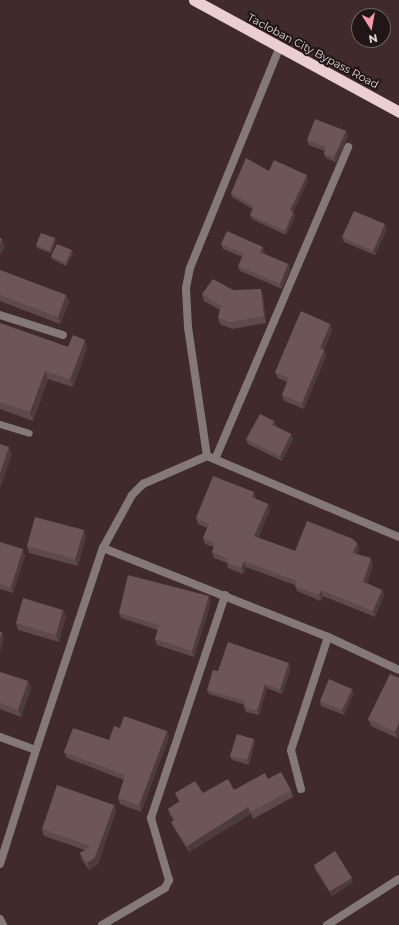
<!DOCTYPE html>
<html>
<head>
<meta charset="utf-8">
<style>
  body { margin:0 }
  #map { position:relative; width:399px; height:925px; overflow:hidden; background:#402a2c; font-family:Montserrat,sans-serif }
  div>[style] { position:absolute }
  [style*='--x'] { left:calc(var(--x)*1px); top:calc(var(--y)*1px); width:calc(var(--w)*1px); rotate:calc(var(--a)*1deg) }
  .service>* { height:7px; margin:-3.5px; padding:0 3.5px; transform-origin:3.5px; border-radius:3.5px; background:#857879 }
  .minor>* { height:8px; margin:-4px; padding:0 4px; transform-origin:4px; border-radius:4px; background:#857879 }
  .trunk>* { height:11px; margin:-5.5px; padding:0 5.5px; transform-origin:5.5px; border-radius:5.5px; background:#eaced0 }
  .wall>* { inset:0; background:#5f494c }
  .shaded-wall>* { inset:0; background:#4d3c3e }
  .building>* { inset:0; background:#6e5558 }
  span { translate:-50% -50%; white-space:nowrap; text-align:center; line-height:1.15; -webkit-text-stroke:4px #201517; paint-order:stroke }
  .street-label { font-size:11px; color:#e1d2d3 }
  .north { position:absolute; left:351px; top:8px; width:40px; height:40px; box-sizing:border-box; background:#201517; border:1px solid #6d6162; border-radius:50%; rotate:169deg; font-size:11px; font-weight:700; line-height:16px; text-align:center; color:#e1d2d3 }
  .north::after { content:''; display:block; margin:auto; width:14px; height:18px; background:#f49aa6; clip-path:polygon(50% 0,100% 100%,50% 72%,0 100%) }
</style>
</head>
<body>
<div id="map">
  <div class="service">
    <div style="--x:0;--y:424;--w:30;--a:17"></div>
  </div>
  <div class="minor">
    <div style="--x:0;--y:315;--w:66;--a:17.6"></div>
    <div style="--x:207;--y:456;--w:130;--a:-98.4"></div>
    <div style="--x:188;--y:327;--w:39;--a:-93"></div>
    <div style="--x:186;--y:288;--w:20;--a:-79"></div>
    <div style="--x:190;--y:268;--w:236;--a:-67.9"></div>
    <div style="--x:216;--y:457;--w:337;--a:-66.9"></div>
    <div style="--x:103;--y:548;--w:60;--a:-61.3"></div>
    <div style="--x:132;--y:495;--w:16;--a:-45"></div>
    <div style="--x:143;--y:484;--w:70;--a:-23.6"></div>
    <div style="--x:207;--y:456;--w:208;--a:22.9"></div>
    <div style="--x:0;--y:737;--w:38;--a:20"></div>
    <div style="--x:36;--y:750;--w:213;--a:-71.7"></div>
    <div style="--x:103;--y:548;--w:242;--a:21.6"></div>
    <div style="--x:328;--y:637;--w:78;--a:24.9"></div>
    <div style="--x:301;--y:789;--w:40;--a:-104.4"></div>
    <div style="--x:291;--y:750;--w:119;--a:-71.9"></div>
    <div style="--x:0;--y:864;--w:120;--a:-72.5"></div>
    <div style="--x:0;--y:919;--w:7;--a:63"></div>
    <div style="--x:102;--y:925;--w:73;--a:-30.4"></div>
    <div style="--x:165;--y:888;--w:9;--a:-63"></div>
    <div style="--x:169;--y:880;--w:65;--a:-106.2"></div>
    <div style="--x:151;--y:818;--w:235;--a:-71.6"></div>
    <div style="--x:327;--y:925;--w:85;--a:-32.6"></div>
  </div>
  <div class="trunk">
    <div style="--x:194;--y:0;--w:234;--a:28.6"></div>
  </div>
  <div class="wall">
    <div style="clip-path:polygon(346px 131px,348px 136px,336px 162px,326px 158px,324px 154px,325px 151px,309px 145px,307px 140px)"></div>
    <div style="clip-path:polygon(269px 171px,308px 180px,293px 212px,295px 216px,286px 235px,252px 219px,250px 215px,253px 209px,232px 197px,231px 193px)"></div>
    <div style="clip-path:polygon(387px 229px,375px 255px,344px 242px,342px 237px)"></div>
    <div style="clip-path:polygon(56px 240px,51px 253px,37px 248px,36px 245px)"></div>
    <div style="clip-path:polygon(221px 244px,265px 252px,264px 254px,288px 264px,290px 269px,282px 289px,240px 271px,238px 266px,242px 257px,223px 249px)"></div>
    <div style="clip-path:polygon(73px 253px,66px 266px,52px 259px,51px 256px)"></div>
    <div style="clip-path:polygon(0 270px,66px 295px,69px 302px,60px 324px,0 301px)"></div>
    <div style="clip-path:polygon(233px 290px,263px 296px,266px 323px,232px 329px,220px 324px,218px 318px,220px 310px,204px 301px,202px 294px)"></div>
    <div style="clip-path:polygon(0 323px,68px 347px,87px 348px,73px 387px,48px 379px,33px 421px,0 409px)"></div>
    <div style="clip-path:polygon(330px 324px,332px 330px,324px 350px,326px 356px,304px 409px,284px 401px,282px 395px,287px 382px,278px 378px,275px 372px)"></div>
    <div style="clip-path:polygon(274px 421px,276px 426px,291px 434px,293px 439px,282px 461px,248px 444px,246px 439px)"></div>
    <div style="clip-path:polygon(256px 498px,255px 499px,268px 504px,270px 509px,258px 538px,295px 551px,357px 543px,359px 548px,357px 554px,373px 564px,367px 583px,382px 590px,384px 595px,375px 617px,323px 596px,321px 601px,297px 591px,295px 585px,246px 567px,243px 574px,228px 568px,227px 563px,214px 558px,212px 552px,214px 547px,205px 544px,203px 538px,207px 528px,198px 524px,196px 518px)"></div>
    <div style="clip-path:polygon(84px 530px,86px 536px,78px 566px,29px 553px,27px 546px)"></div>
    <div style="clip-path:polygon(0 542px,25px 556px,13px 593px,0 589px)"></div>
    <div style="clip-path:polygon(211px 602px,194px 657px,157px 645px,155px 639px,158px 630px,121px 618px,119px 613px)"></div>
    <div style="clip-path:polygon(66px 616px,59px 642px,18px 630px,16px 623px)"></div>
    <div style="clip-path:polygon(291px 668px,282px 694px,267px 688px,259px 715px,246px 712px,244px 707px,245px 705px,209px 694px,207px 690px,218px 671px)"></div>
    <div style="clip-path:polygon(0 672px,28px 681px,31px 688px,21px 717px,0 709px)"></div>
    <div style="clip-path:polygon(399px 678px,399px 734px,397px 738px,371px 726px,368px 719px)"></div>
    <div style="clip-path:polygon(352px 689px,353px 694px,344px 715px,321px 706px,320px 701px)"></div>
    <div style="clip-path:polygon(120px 728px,167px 731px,169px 737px,141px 812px,120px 804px,118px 798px,124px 780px,67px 758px,64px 752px,109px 740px)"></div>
    <div style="clip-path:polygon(255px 743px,249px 765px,232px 760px,230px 756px)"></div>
    <div style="clip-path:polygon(268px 779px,291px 790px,293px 797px,253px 819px,251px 814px,189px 852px,174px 828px,171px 822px,174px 821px,170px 815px,168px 809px,179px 802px,175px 793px,203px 793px,234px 790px)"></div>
    <div style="clip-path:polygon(114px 805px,116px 811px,98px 864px,89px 870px,82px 860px,80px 853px,85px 850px,44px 836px,42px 829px)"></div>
    <div style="clip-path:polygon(314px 865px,353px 882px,332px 896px,315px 869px)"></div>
  </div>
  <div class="shaded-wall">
    <div style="clip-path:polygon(346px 131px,348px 136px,336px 162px,334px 157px)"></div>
    <div style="clip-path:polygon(307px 175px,308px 180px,292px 215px,290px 210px)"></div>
    <div style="clip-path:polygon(293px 212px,295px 216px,286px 235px,285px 231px)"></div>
    <div style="clip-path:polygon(385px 224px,387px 229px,375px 255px,373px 251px)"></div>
    <div style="clip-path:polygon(55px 238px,56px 240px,51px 253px,50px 251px)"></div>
    <div style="clip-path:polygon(2px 239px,5px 247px,0 256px,0 243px)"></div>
    <div style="clip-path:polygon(263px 247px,265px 252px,262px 257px,260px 252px)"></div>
    <div style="clip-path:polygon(72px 250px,73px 253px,66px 266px,66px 263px)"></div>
    <div style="clip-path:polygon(288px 264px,290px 269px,282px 289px,280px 284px)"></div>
    <div style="clip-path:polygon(261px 289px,263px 296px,266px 323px,264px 316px)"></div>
    <div style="clip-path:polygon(66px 295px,69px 302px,60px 324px,58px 317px)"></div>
    <div style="clip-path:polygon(330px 324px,332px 330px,322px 354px,320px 348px)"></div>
    <div style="clip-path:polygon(85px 340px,87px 348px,73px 387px,70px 379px)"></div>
    <div style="clip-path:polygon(324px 350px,326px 356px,304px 409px,302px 403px)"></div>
    <div style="clip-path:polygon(45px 371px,48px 379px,33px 421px,30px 412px)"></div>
    <div style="clip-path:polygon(274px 421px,276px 426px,274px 430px,272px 425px)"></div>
    <div style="clip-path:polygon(291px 434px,293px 439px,282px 461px,280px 456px)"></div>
    <div style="clip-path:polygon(9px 447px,12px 455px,0 489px,0 474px)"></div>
    <div style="clip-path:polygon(254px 492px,256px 498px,254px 503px,252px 497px)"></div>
    <div style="clip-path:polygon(268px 504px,270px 509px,256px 542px,254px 536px)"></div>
    <div style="clip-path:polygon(84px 530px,86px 536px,78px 566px,75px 559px)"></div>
    <div style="clip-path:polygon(357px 543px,359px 548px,355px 559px,353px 553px)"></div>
    <div style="clip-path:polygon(23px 549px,25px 556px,13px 593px,11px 587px)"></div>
    <div style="clip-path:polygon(371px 558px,373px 564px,366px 588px,363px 582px)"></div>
    <div style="clip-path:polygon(244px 561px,246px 567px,243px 574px,241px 568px)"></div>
    <div style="clip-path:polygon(321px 590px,323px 596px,321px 601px,319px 595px)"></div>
    <div style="clip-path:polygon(382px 590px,384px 595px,375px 617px,373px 611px)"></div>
    <div style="clip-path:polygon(209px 596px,211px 602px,194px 657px,192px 651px)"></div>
    <div style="clip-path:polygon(63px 610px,66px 616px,59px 642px,56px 635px)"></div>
    <div style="clip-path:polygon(2px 632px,4px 639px,0 653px,0 639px)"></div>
    <div style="clip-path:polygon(289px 663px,291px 668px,282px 694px,280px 689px)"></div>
    <div style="clip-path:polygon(28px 681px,31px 688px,21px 717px,18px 710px)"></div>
    <div style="clip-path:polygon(265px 684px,267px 688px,259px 715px,257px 711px)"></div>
    <div style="clip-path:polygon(352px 689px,353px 694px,344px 715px,342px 710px)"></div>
    <div style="clip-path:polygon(399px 722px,399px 734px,397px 738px,395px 732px)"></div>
    <div style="clip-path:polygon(167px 731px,169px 737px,141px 812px,139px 805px)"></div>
    <div style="clip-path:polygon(254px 739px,255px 743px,249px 765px,247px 760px)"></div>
    <div style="clip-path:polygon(114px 805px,116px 811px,98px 864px,89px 870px,87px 863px)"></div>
    <div style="clip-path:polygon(248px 807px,251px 814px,189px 852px,187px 846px)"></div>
    <div style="clip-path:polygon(352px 878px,353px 882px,332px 896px,330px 891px)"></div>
  </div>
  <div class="building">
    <div style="clip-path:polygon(315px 119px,346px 131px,334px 157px,324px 154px,326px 147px,307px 140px)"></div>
    <div style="clip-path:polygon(246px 158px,269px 171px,274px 160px,307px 175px,290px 210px,293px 212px,285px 231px,250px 215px,254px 206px,231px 193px)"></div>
    <div style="clip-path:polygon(354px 211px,385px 224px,373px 251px,342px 237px)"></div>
    <div style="clip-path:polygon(227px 231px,263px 247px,260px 252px,288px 264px,280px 284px,238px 266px,244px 254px,221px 244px)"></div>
    <div style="clip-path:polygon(41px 233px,55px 238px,50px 251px,36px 245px)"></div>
    <div style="clip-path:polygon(0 238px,2px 239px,0 243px)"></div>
    <div style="clip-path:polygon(57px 244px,72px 250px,66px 263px,51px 256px)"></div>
    <div style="clip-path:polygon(0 270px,66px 295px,58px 317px,0 295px)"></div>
    <div style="clip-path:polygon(213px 279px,233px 290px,261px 289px,264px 316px,230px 322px,218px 318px,221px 306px,202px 294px)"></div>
    <div style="clip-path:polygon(301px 311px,330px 324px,320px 348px,324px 350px,302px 403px,282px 395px,289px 378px,275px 372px)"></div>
    <div style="clip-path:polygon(0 323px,68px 347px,73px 335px,85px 340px,70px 379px,45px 371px,30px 412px,0 402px)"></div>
    <div style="clip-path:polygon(260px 414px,274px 421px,272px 425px,291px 434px,280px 456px,246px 439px)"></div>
    <div style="clip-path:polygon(0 444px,9px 447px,0 474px)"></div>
    <div style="clip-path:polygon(213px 476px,254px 492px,252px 497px,268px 504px,254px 536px,295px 551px,307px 521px,353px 539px,357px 543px,353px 553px,371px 558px,363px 582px,382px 590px,373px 611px,321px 590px,319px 595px,295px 586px,297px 581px,244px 561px,241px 568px,226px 562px,228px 559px,212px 552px,215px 543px,203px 538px,209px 524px,196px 518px)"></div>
    <div style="clip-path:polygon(35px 517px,84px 530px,75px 559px,27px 546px)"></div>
    <div style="clip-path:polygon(0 542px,23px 549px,11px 587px,0 584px)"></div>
    <div style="clip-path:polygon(128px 575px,209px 596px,192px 651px,155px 639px,159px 625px,119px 613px)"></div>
    <div style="clip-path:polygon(23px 598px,63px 610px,56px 635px,16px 623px)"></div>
    <div style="clip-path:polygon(0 632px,2px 632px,0 639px)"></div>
    <div style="clip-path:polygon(228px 642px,289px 663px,280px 689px,265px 684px,257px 711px,244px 707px,246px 701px,207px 690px,213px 670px,218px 671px)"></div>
    <div style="clip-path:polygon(0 672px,28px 681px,18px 710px,0 703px)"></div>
    <div style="clip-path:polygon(390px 674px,399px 678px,399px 722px,395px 732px,368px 719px)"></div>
    <div style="clip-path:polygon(329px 679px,352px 689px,342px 710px,320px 701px)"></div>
    <div style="clip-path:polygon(124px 716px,167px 731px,139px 805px,118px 798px,125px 775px,64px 752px,73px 728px,109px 740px,114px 726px,120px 728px)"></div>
    <div style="clip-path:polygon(237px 734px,254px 739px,247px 760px,230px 756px)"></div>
    <div style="clip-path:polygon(281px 772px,291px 790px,251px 812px,248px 807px,187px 846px,171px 822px,175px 820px,168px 809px,180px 801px,175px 793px,195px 781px,203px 793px,228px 779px,234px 790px,265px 773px,268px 779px)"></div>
    <div style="clip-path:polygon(57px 785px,114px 805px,95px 857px,87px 863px,80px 853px,90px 846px,42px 829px)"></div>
    <div style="clip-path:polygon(335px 851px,352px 878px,330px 891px,314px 865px)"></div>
  </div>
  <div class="street-label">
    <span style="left:313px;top:51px;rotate:28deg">Tacloban City Bypass Road</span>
  </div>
  <div class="north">N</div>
</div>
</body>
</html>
